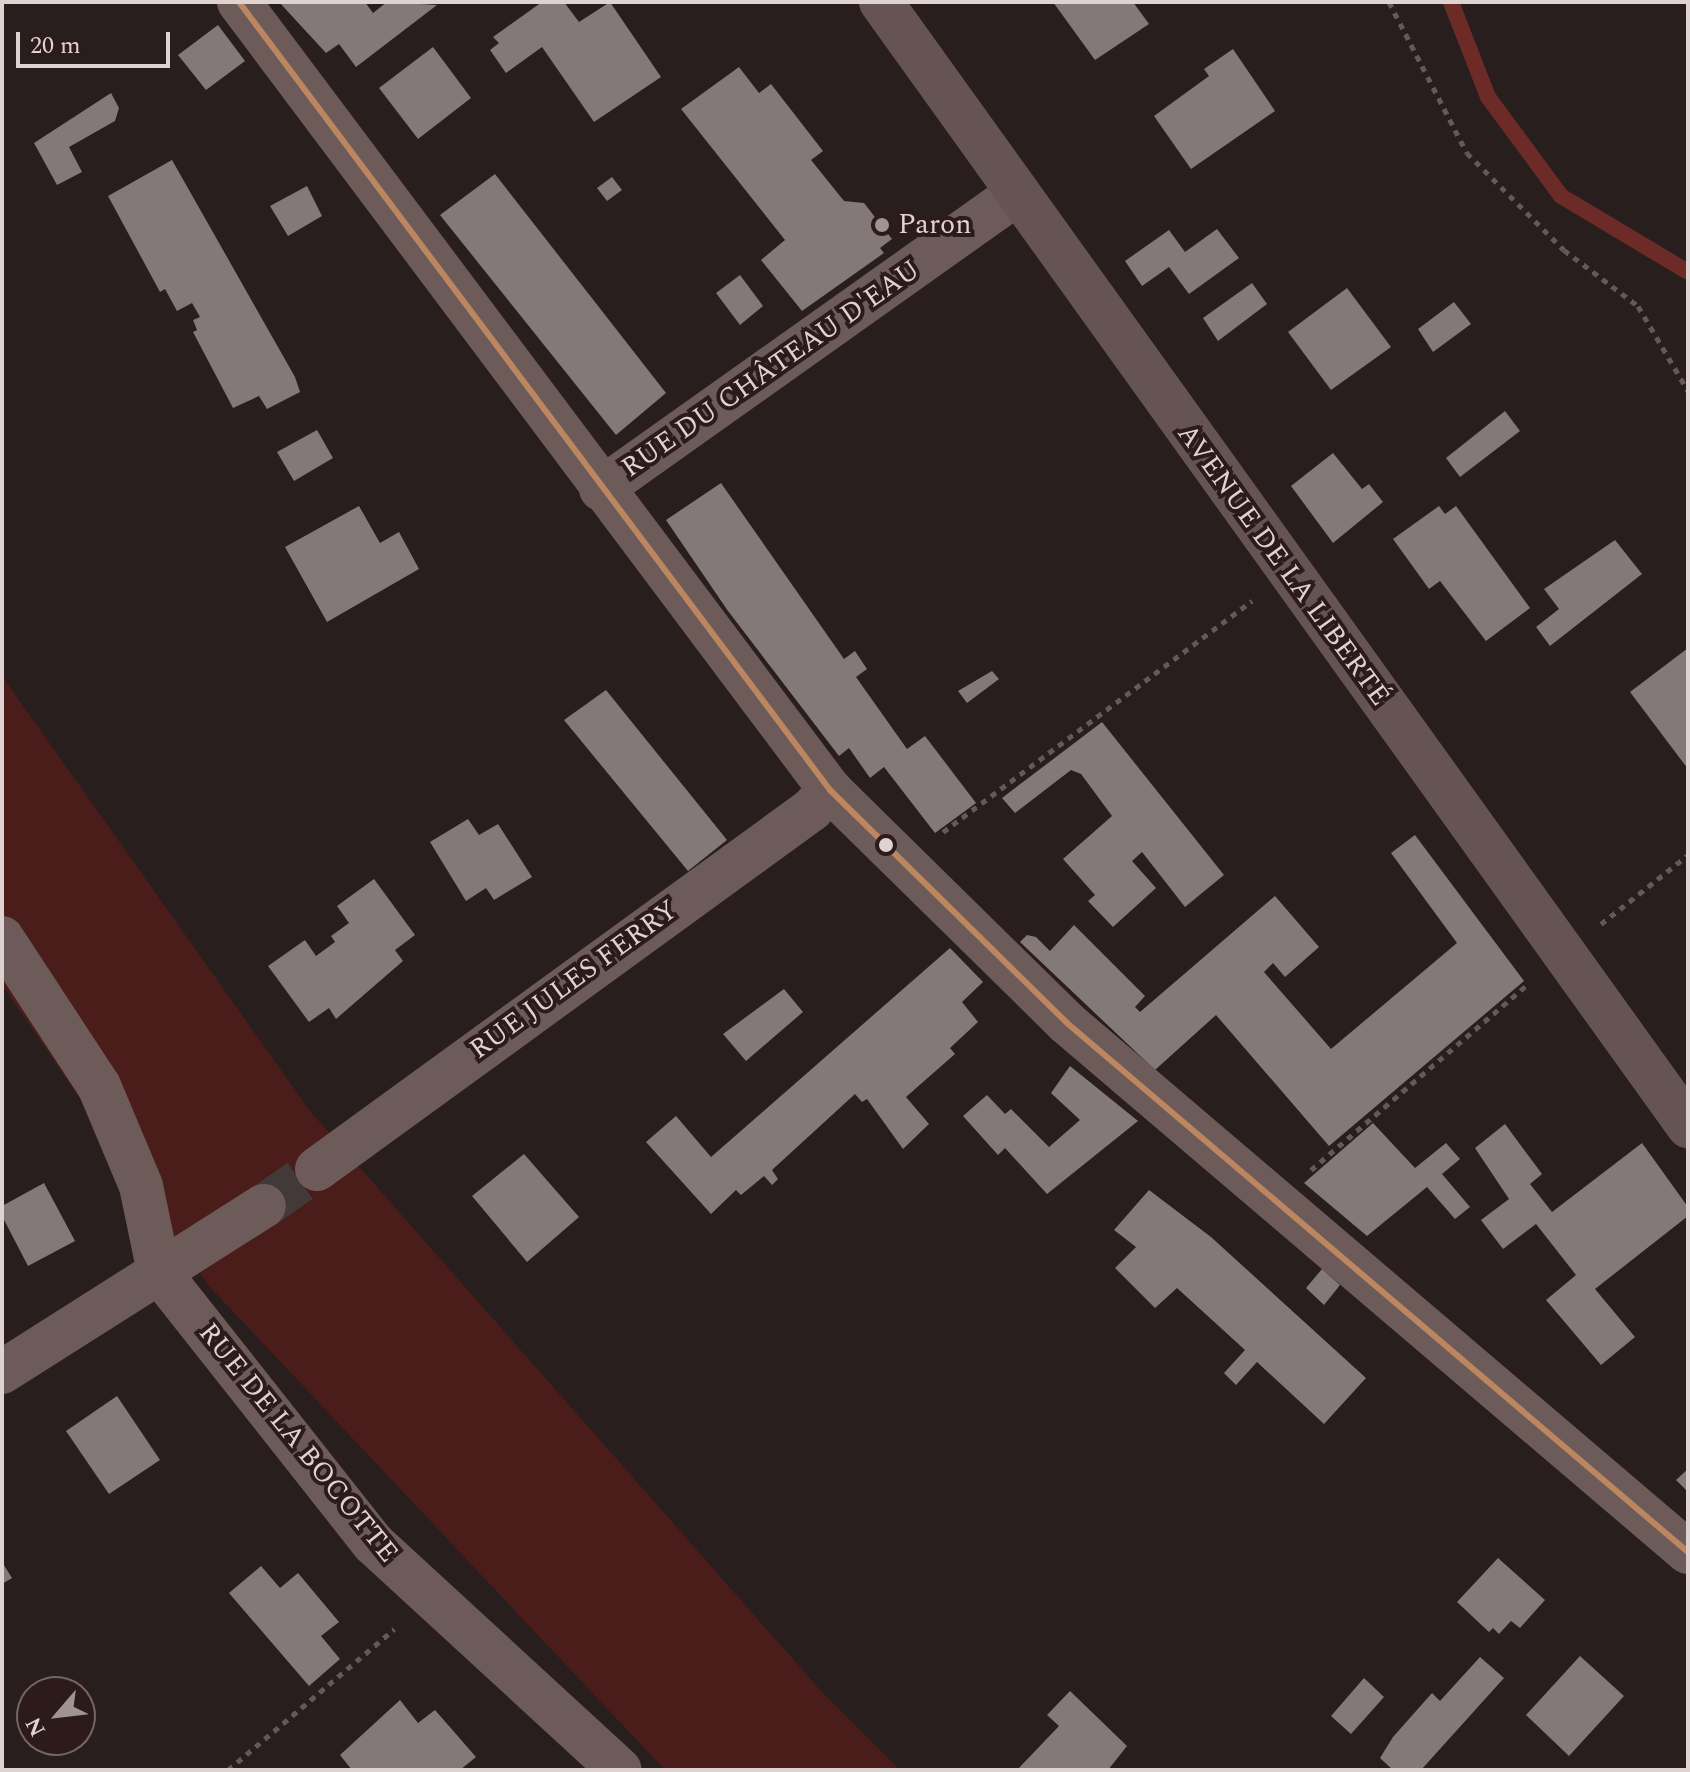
<!DOCTYPE html>
<html>
<head>
<meta charset="utf-8">
<style>
  body { margin:0 }
  #map { position:relative; width:1690px; height:1772px; overflow:hidden; background:#281e1d; font-family:Spectral,serif }
  div>[style] { position:absolute }
  [style*='--x'] { left:calc(var(--x)*1px); top:calc(var(--y)*1px); width:calc(var(--w)*1px); rotate:calc(var(--a)*1deg) }
  .green>* { inset:0; background:#4a1c1a }
  .stream>* { height:16px; margin:-8px; padding:0 8px; transform-origin:8px; border-radius:8px; background:#6c2b26 }
  .building>* { inset:0; background:#827978 }
  .minor-tunnel>* { height:44px; margin-top:-22px; transform-origin:0; background:repeating-linear-gradient(90deg,#433938 0 44px,transparent 0 66px) }
  .path>* { height:5px; margin-top:-2.5px; transform-origin:0; background:repeating-linear-gradient(90deg,#645957 0 6px,transparent 0 12px) }
  .minor>* { height:44px; margin:-22px; padding:0 22px; transform-origin:22px; border-radius:22px; background:#6d5b59 }
  .secondary>* { height:44px; margin:-22px; padding:0 22px; transform-origin:22px; border-radius:22px; background:#665452 }
  .bus-1>* { height:6px; margin:-3px; padding:0 3px; transform-origin:3px; border-radius:3px; background:#bb8660 }
  .dots>* { width:22px; height:22px; translate:-50% -50%; box-sizing:border-box; border:4px solid #2c1b19; border-radius:50% }
  span { translate:-50% -50%; white-space:nowrap; text-align:center; line-height:1.15; -webkit-text-stroke:8px #2c1b19; paint-order:stroke }
  .poi-label { font-size:28px; color:#dfd3d1 }
  .left { translate:0 -50%; text-align:left }
  .street-label { font-size:28px; color:#dfd3d1 }
  .frame { position:absolute; inset:0; border:4px solid #dfd3d1; pointer-events:none }
  .north { position:absolute; left:16px; top:1676px; width:80px; height:80px; box-sizing:border-box; background:#2c1b19; border:2px solid #746563; border-radius:50%; rotate:242deg; font-size:22px; font-weight:700; line-height:32px; text-align:center; color:#dfd3d1 }
  .north::after { content:''; display:block; margin:auto; width:28px; height:36px; background:#9f9492; clip-path:polygon(50% 0,100% 100%,50% 72%,0 100%) }
  .scale { position:absolute; left:16px; top:32px; width:154px; height:36px; box-sizing:border-box; border:4px solid #dfd3d1; border-top:0; padding-left:10px; font-size:24px; line-height:28px; white-space:nowrap; color:#dfd3d1; -webkit-text-stroke:6px #2c1b19; paint-order:stroke }
</style>
</head>
<body>
<div id="map">
  <div class="green">
    <div style="clip-path:polygon(2px 676px,310px 1111px,822px 1692px,900px 1770px,665px 1770px,208px 1285px,2px 985px)"></div>
  </div>
  <div class="stream">
    <div style="--x:1451;--y:2;--w:102;--a:68.7"></div>
    <div style="--x:1488;--y:97;--w:123;--a:53.6"></div>
    <div style="--x:1561;--y:196;--w:148;--a:30.9"></div>
  </div>
  <div class="building">
    <div style="clip-path:polygon(279px 2px,365px 2px,373px 13px,387px 2px,437px 5px,356px 67px,339px 44px,326px 53px)"></div>
    <div style="clip-path:polygon(542px 2px,564px 2px,579px 22px,610px 2px,661px 77px,594px 122px,542px 47px,506px 73px,490px 50px,499px 43px,493px 37px)"></div>
    <div style="clip-path:polygon(1053px 2px,1133px 2px,1149px 24px,1095px 60px)"></div>
    <div style="clip-path:polygon(218px 25px,245px 61px,206px 90px,178px 55px)"></div>
    <div style="clip-path:polygon(433px 47px,471px 98px,418px 139px,379px 88px)"></div>
    <div style="clip-path:polygon(1233px 49px,1275px 111px,1191px 169px,1154px 116px,1209px 76px,1204px 69px)"></div>
    <div style="clip-path:polygon(739px 67px,759px 93px,771px 84px,823px 151px,811px 160px,844px 201px,864px 203px,892px 239px,880px 248px,884px 253px,802px 311px,761px 260px,785px 240px,681px 109px)"></div>
    <div style="clip-path:polygon(111px 93px,119px 108px,115px 121px,69px 147px,82px 172px,57px 185px,34px 143px)"></div>
    <div style="clip-path:polygon(172px 160px,295px 377px,300px 392px,267px 409px,259px 396px,233px 408px,193px 332px,197px 330px,193px 320px,200px 317px,192px 303px,177px 311px,165px 289px,160px 292px,108px 196px)"></div>
    <div style="clip-path:polygon(495px 174px,666px 393px,616px 435px,440px 215px)"></div>
    <div style="clip-path:polygon(612px 177px,622px 190px,607px 201px,597px 188px)"></div>
    <div style="clip-path:polygon(307px 186px,322px 216px,288px 236px,270px 206px)"></div>
    <div style="clip-path:polygon(1217px 229px,1239px 258px,1189px 294px,1169px 267px,1142px 286px,1125px 261px,1169px 230px,1185px 252px)"></div>
    <div style="clip-path:polygon(740px 275px,763px 306px,740px 325px,716px 293px)"></div>
    <div style="clip-path:polygon(1252px 283px,1267px 304px,1218px 341px,1203px 318px)"></div>
    <div style="clip-path:polygon(1347px 288px,1391px 347px,1331px 390px,1288px 332px)"></div>
    <div style="clip-path:polygon(1454px 302px,1471px 324px,1433px 352px,1418px 329px)"></div>
    <div style="clip-path:polygon(1505px 411px,1520px 431px,1460px 477px,1446px 458px)"></div>
    <div style="clip-path:polygon(317px 430px,333px 458px,294px 481px,277px 452px)"></div>
    <div style="clip-path:polygon(1333px 453px,1362px 489px,1369px 484px,1383px 502px,1333px 543px,1291px 486px)"></div>
    <div style="clip-path:polygon(721px 483px,844px 659px,855px 651px,867px 669px,856px 677px,907px 749px,925px 736px,976px 803px,935px 833px,884px 767px,870px 778px,849px 748px,839px 756px,728px 611px,666px 520px)"></div>
    <div style="clip-path:polygon(359px 506px,380px 543px,399px 532px,419px 569px,327px 622px,285px 547px)"></div>
    <div style="clip-path:polygon(1439px 506px,1445px 514px,1456px 506px,1530px 608px,1486px 641px,1440px 581px,1429px 589px,1393px 539px)"></div>
    <div style="clip-path:polygon(1615px 540px,1642px 574px,1550px 646px,1536px 627px,1559px 609px,1544px 589px)"></div>
    <div style="clip-path:polygon(1688px 648px,1688px 769px,1630px 692px)"></div>
    <div style="clip-path:polygon(992px 671px,999px 679px,967px 703px,958px 691px)"></div>
    <div style="clip-path:polygon(606px 690px,727px 840px,688px 871px,564px 720px)"></div>
    <div style="clip-path:polygon(1102px 722px,1224px 875px,1185px 907px,1142px 852px,1132px 861px,1156px 888px,1113px 927px,1088px 901px,1095px 895px,1063px 859px,1112px 816px,1081px 774px,1071px 770px,1015px 813px,1002px 798px)"></div>
    <div style="clip-path:polygon(468px 819px,479px 835px,498px 824px,532px 877px,494px 900px,486px 888px,466px 901px,430px 842px)"></div>
    <div style="clip-path:polygon(1415px 835px,1524px 981px,1329px 1146px,1216px 1015px,1155px 1070px,1020px 942px,1027px 935px,1036px 937px,1050px 951px,1074px 925px,1145px 996px,1135px 1007px,1140px 1012px,1275px 896px,1319px 947px,1285px 977px,1273px 963px,1264px 972px,1331px 1049px,1457px 943px,1391px 853px)"></div>
    <div style="clip-path:polygon(374px 879px,415px 935px,395px 950px,403px 961px,336px 1019px,329px 1008px,309px 1022px,268px 966px,305px 940px,316px 956px,335px 942px,331px 936px,349px 923px,337px 906px)"></div>
    <div style="clip-path:polygon(950px 948px,983px 982px,962px 1002px,978px 1022px,950px 1048px,955px 1054px,906px 1097px,929px 1124px,903px 1149px,867px 1099px,862px 1102px,855px 1094px,772px 1170px,778px 1179px,772px 1185px,764px 1176px,741px 1195px,736px 1190px,711px 1214px,646px 1142px,676px 1116px,711px 1157px)"></div>
    <div style="clip-path:polygon(784px 989px,803px 1012px,746px 1061px,723px 1034px)"></div>
    <div style="clip-path:polygon(1070px 1066px,1138px 1121px,1047px 1194px,1005px 1148px,998px 1155px,963px 1116px,987px 1095px,1005px 1114px,1011px 1109px,1049px 1147px,1080px 1120px,1051px 1093px)"></div>
    <div style="clip-path:polygon(1373px 1123px,1415px 1168px,1446px 1143px,1460px 1159px,1442px 1174px,1470px 1207px,1455px 1219px,1427px 1187px,1367px 1236px,1304px 1183px)"></div>
    <div style="clip-path:polygon(1505px 1124px,1542px 1174px,1530px 1184px,1552px 1212px,1642px 1143px,1688px 1207px,1688px 1216px,1595px 1289px,1635px 1337px,1601px 1365px,1546px 1300px,1576px 1275px,1536px 1224px,1503px 1249px,1481px 1220px,1509px 1199px,1475px 1148px)"></div>
    <div style="clip-path:polygon(524px 1154px,579px 1217px,527px 1262px,472px 1196px)"></div>
    <div style="clip-path:polygon(44px 1183px,75px 1241px,28px 1266px,2px 1216px,2px 1206px)"></div>
    <div style="clip-path:polygon(1149px 1190px,1211px 1237px,1366px 1378px,1324px 1424px,1257px 1362px,1236px 1385px,1224px 1373px,1245px 1350px,1177px 1288px,1155px 1308px,1115px 1268px,1136px 1247px,1114px 1230px)"></div>
    <div style="clip-path:polygon(1322px 1269px,1340px 1285px,1324px 1305px,1306px 1288px)"></div>
    <div style="clip-path:polygon(117px 1396px,160px 1460px,109px 1494px,66px 1431px)"></div>
    <div style="clip-path:polygon(1688px 1469px,1688px 1492px,1676px 1480px)"></div>
    <div style="clip-path:polygon(1498px 1558px,1545px 1600px,1520px 1628px,1511px 1621px,1499px 1634px,1493px 1628px,1489px 1632px,1457px 1602px)"></div>
    <div style="clip-path:polygon(2px 1562px,12px 1578px,2px 1584px)"></div>
    <div style="clip-path:polygon(261px 1566px,280px 1588px,298px 1573px,339px 1622px,321px 1636px,340px 1659px,309px 1686px,229px 1593px)"></div>
    <div style="clip-path:polygon(1580px 1656px,1624px 1696px,1569px 1756px,1526px 1715px)"></div>
    <div style="clip-path:polygon(1480px 1657px,1504px 1678px,1421px 1770px,1393px 1770px,1380px 1758px,1393px 1737px,1432px 1693px,1440px 1701px)"></div>
    <div style="clip-path:polygon(1364px 1678px,1384px 1697px,1351px 1734px,1331px 1716px)"></div>
    <div style="clip-path:polygon(1070px 1691px,1127px 1746px,1108px 1770px,1017px 1770px,1059px 1726px,1047px 1715px)"></div>
    <div style="clip-path:polygon(400px 1700px,418px 1723px,435px 1710px,476px 1757px,460px 1770px,352px 1770px,340px 1755px)"></div>
  </div>
  <div class="minor-tunnel">
    <div style="--x:264;--y:1206;--w:65;--a:-34.9"></div>
  </div>
  <div class="path">
    <div style="--x:1389;--y:2;--w:170;--a:62.7"></div>
    <div style="--x:1467;--y:153;--w:137;--a:45"></div>
    <div style="--x:1564;--y:250;--w:93;--a:37.1"></div>
    <div style="--x:1638;--y:306;--w:99;--a:59.5"></div>
    <div style="--x:943;--y:832;--w:386;--a:-36.8"></div>
    <div style="--x:1601;--y:924;--w:111;--a:-38.4"></div>
    <div style="--x:1311;--y:1170;--w:286;--a:-40.6"></div>
    <div style="--x:228;--y:1770;--w:218;--a:-40.3"></div>
  </div>
  <div class="minor">
    <div style="--x:239;--y:2;--w:985;--a:53.13"></div>
    <div style="--x:830;--y:790;--w:332;--a:44.5"></div>
    <div style="--x:1067;--y:1023;--w:816;--a:40.43"></div>
    <div style="--x:601;--y:489;--w:511;--a:-35.37"></div>
    <div style="--x:2;--y:938;--w:177;--a:56.8"></div>
    <div style="--x:99;--y:1086;--w:108;--a:67.2"></div>
    <div style="--x:141;--y:1186;--w:88;--a:78.2"></div>
    <div style="--x:159;--y:1272;--w:345;--a:51.7"></div>
    <div style="--x:373;--y:1543;--w:335;--a:42.6"></div>
    <div style="--x:317;--y:1169;--w:611;--a:-36.01"></div>
    <div style="--x:811;--y:810;--w:28;--a:-46"></div>
    <div style="--x:2;--y:1372;--w:310;--a:-32.4"></div>
  </div>
  <div class="secondary">
    <div style="--x:881;--y:2;--w:1384;--a:54.32"></div>
  </div>
  <div class="bus-1">
    <div style="--x:239;--y:2;--w:985;--a:53.13"></div>
    <div style="--x:830;--y:790;--w:332;--a:44.5"></div>
    <div style="--x:1067;--y:1023;--w:816;--a:40.43"></div>
  </div>
  <div class="dots">
    <div style="left:882px;top:225px;background:#9f9492"></div>
    <div style="left:886px;top:845px;background:#dfd3d1"></div>
  </div>
  <div class="poi-label">
    <span class="left" style="left:898px;top:225px">Paron</span>
  </div>
  <div class="street-label">
    <span style="left:771px;top:369px;rotate:-35deg">RUE DU CHÂTEAU D'EAU</span>
    <span style="left:1283px;top:565px;rotate:54deg">AVENUE DE LA LIBERTÉ</span>
    <span style="left:574px;top:980px;rotate:-36deg">RUE JULES FERRY</span>
    <span style="left:298px;top:1443px;rotate:51deg">RUE DE LA BOCOTTE</span>
  </div>
  <div class="frame"></div>
  <div class="north">N</div>
  <div class="scale">20 m</div>
</div>
</body>
</html>
